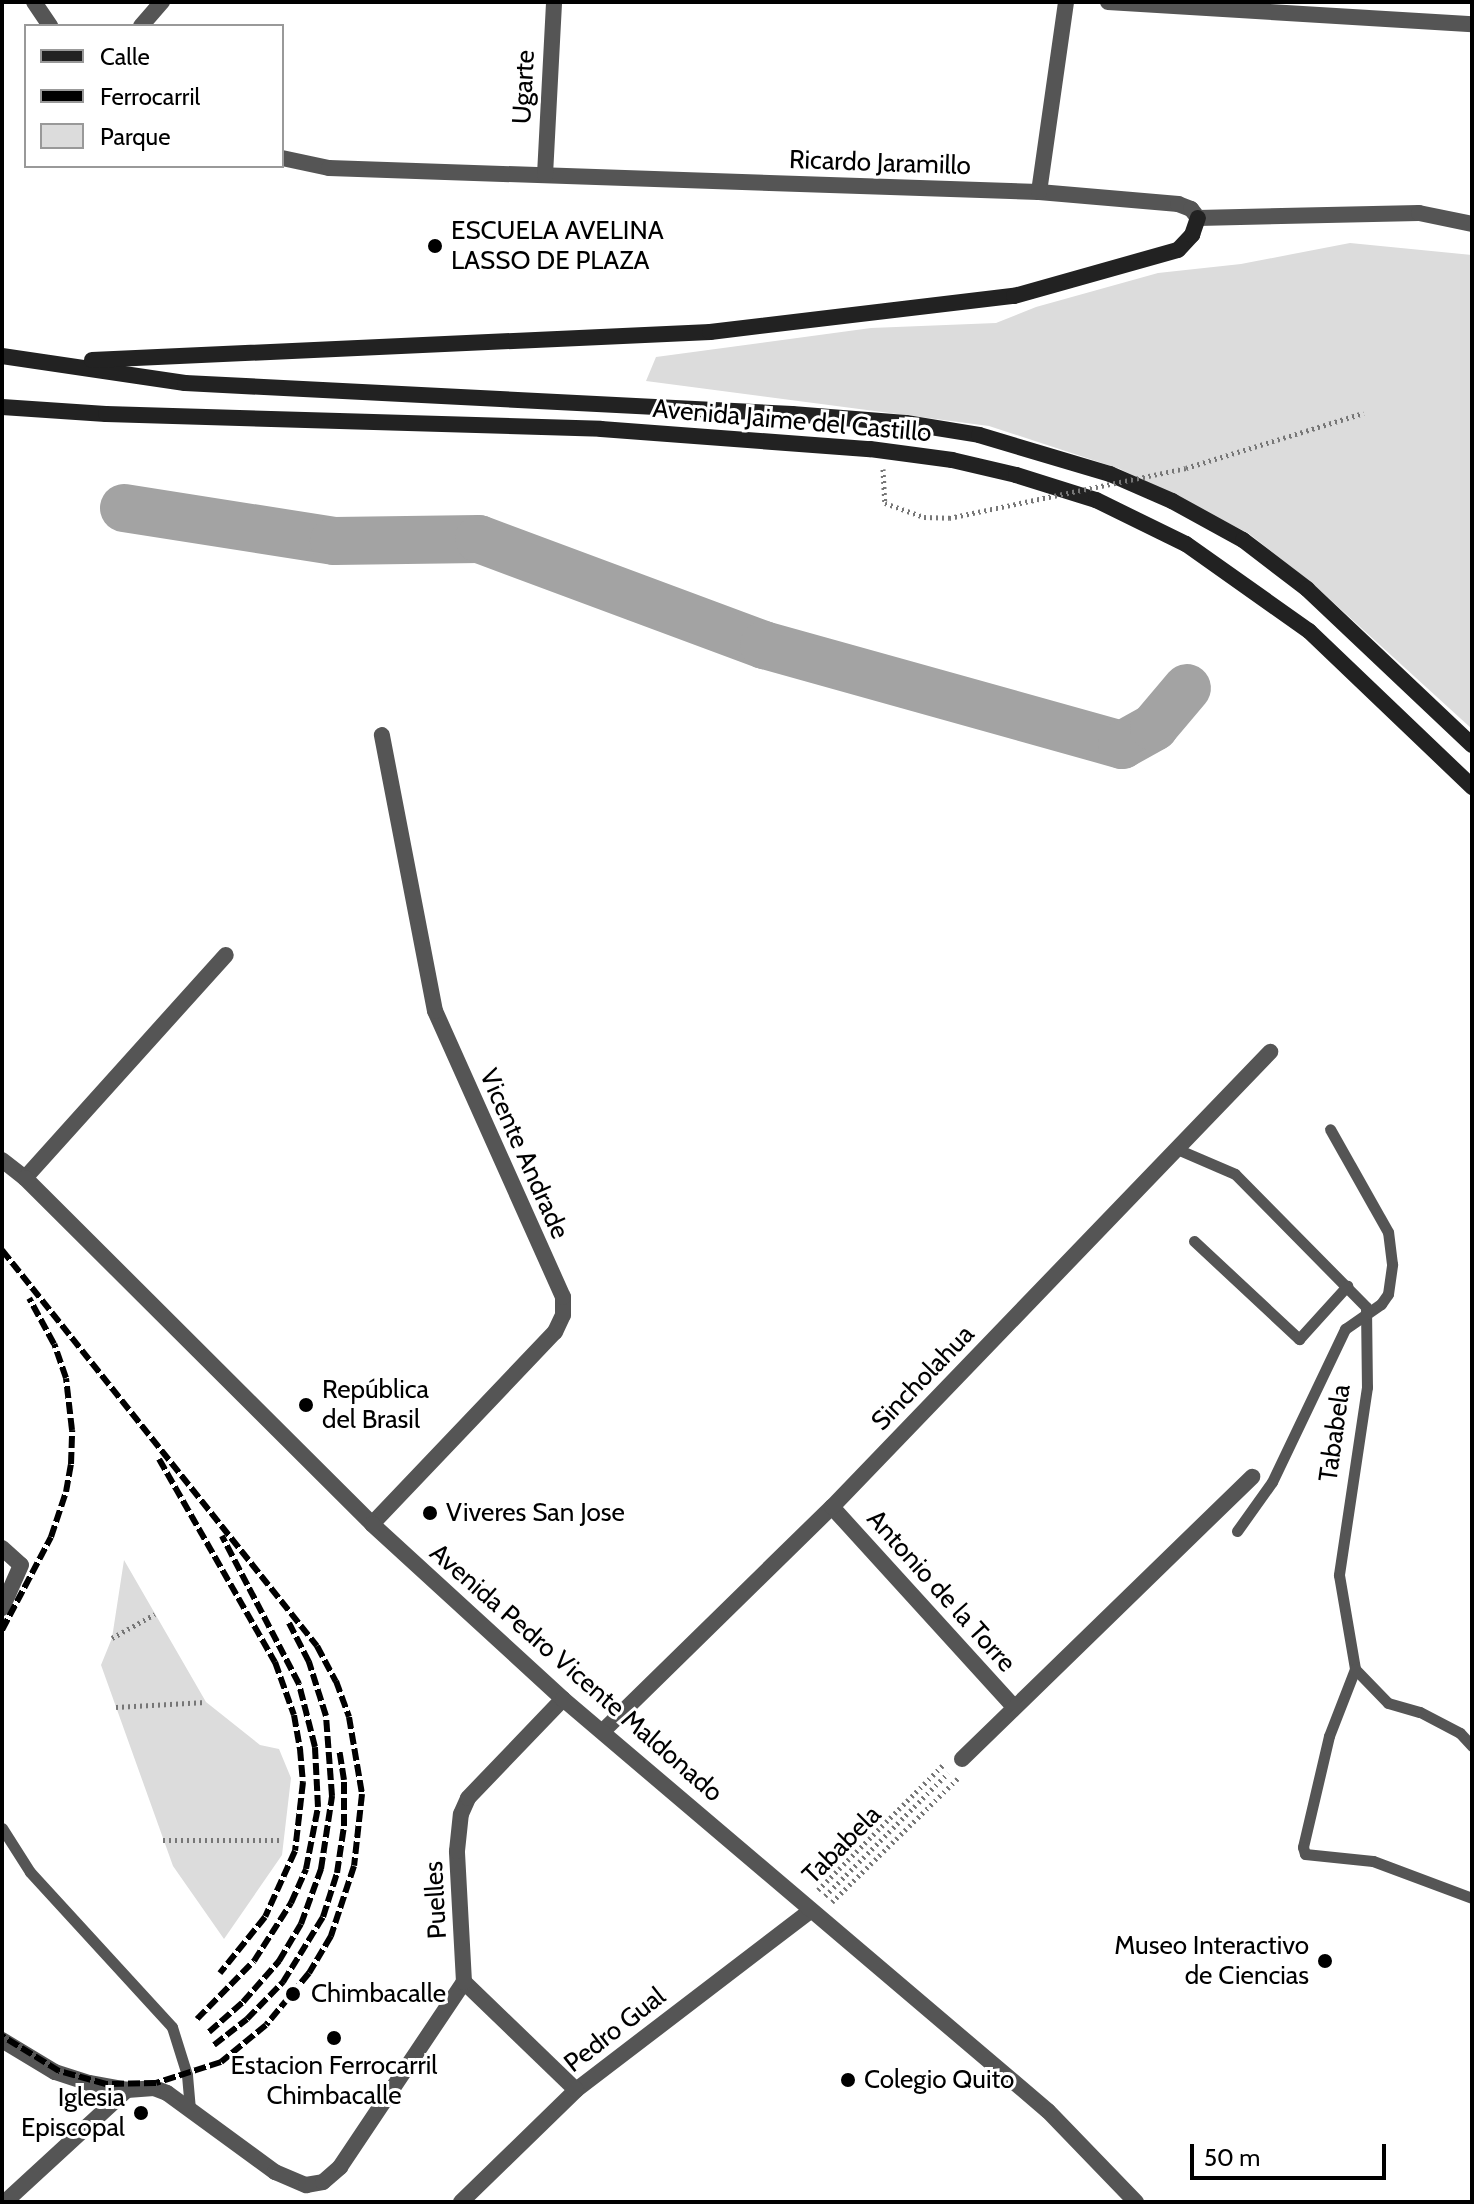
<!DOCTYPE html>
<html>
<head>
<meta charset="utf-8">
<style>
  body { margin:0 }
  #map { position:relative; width:1474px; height:2204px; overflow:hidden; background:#fff; font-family:Cabin,sans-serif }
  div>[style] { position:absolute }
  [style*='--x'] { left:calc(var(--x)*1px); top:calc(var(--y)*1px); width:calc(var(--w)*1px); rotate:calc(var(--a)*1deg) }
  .green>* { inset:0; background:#dcdcdc }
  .river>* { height:48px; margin:-24px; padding:0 24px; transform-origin:24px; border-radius:24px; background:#a3a3a3 }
  .path>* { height:5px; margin-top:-2.5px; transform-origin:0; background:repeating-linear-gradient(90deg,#777 0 2px,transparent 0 6px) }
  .service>* { height:11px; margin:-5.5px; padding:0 5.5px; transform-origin:5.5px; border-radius:5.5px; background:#555 }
  .pedestrian>* { height:16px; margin:-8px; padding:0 8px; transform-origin:8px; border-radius:8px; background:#555 }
  .minor>* { height:16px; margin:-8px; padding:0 8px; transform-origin:8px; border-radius:8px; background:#555 }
  .tertiary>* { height:16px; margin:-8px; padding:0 8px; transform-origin:8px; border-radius:8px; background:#555 }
  .secondary>* { height:16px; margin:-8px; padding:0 8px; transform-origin:8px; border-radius:8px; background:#222 }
  .rail>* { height:6px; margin-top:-3px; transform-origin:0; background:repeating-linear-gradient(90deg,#000 0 12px,transparent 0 16px) }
  .path-bridge>* { height:5px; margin-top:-2.5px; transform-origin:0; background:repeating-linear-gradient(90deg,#777 0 2px,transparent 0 6px) }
  .dots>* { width:22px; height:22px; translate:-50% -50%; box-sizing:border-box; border:4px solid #fff; border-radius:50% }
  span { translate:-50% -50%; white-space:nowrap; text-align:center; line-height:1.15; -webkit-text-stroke:6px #fff; paint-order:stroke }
  .street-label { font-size:26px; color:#000 }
  .poi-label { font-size:26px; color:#000 }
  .left { translate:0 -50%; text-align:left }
  .right { translate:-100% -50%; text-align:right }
  .frame { position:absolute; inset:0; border:4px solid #000; pointer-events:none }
  .legend { position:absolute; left:24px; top:24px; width:260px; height:144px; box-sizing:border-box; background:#fff; border:2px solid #999; margin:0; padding:10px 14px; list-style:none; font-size:24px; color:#000 }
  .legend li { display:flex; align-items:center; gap:16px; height:40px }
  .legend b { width:40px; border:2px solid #999 }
  .scale { position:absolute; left:1190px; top:2144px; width:196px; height:36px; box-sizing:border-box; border:4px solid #000; border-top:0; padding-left:10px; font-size:24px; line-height:28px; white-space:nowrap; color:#000; -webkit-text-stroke:6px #fff; paint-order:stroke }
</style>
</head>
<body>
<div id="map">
  <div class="green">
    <div style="clip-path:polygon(1350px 243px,1472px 255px,1472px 729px,1313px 584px,1248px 533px,1120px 469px,989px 426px,646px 381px,656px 357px,871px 328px,996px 323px,1036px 307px,1158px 273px,1241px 264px)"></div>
    <div style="clip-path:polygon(124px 1560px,206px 1702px,260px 1745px,279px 1749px,291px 1778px,282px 1855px,224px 1939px,173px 1866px,101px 1665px,112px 1638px)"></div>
  </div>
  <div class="river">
    <div style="--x:124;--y:508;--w:213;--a:8.9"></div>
    <div style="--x:334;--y:541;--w:145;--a:-0.8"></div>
    <div style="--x:479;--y:539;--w:304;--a:20.4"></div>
    <div style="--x:764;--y:645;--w:372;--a:15.6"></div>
    <div style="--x:1122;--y:745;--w:37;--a:-29"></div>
    <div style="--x:1154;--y:727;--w:51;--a:-49.8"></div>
  </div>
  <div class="path">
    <div style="--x:1186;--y:468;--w:186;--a:-17.2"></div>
    <div style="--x:883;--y:469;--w:34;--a:87"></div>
    <div style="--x:885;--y:503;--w:41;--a:19.7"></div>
    <div style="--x:112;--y:1638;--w:49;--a:-29.2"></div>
    <div style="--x:116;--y:1707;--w:90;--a:-3.2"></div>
    <div style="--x:163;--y:1840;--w:120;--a:0"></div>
    <div style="--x:818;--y:1890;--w:178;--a:-45"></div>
    <div style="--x:825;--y:1896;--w:174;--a:-45"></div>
    <div style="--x:832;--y:1902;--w:178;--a:-44.5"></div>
  </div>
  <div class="service">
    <div style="--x:1177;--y:1149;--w:63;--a:23.3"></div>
    <div style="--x:1235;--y:1174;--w:187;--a:45.4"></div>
    <div style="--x:1366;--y:1307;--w:80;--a:89.3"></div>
    <div style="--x:1367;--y:1387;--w:190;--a:98.5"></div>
    <div style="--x:1339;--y:1575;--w:95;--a:80.3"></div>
    <div style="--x:1355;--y:1669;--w:47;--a:45.9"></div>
    <div style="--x:1388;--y:1703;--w:33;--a:16"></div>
    <div style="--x:1420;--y:1712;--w:45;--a:27.7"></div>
    <div style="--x:1460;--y:1733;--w:18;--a:47"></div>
    <div style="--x:1194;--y:1241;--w:144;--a:43"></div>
    <div style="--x:1299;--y:1339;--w:72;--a:-47.8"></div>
    <div style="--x:1237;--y:1531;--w:60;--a:-54.5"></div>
    <div style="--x:1272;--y:1482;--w:170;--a:-64.5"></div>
    <div style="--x:1345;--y:1329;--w:44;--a:-34.8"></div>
    <div style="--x:1381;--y:1304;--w:12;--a:-55"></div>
    <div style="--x:1388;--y:1294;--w:30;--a:-82"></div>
    <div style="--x:1392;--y:1264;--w:32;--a:-97"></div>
    <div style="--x:1388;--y:1232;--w:118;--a:-119.4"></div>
    <div style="--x:1355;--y:1669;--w:72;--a:111.2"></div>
    <div style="--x:1329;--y:1736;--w:114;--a:103.2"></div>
    <div style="--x:1303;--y:1847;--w:7;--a:74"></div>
    <div style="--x:1305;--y:1854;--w:68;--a:5.9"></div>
    <div style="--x:1373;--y:1861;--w:106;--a:20.5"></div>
    <div style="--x:2;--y:1828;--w:52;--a:57.5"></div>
    <div style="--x:30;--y:1872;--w:210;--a:47.5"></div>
    <div style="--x:172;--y:2027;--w:50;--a:72.6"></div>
    <div style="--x:187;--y:2075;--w:34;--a:85"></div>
  </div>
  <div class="pedestrian">
    <div style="--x:576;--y:2090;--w:295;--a:-37.4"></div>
  </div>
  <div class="minor">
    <div style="--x:34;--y:2;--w:29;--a:56"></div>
    <div style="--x:1108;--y:2;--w:365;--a:3.5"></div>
    <div style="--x:141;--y:26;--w:32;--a:-49"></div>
    <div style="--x:282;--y:158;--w:48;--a:12"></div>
    <div style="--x:329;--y:168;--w:710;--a:1.94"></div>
    <div style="--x:1039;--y:192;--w:140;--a:4.9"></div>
    <div style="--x:1178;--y:204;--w:14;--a:21"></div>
    <div style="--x:1191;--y:209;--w:11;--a:52"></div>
    <div style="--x:1198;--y:218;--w:221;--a:-1.3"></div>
    <div style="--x:1419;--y:213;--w:54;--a:11.7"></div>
    <div style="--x:545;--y:175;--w:173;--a:-87"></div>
    <div style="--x:1039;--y:192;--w:192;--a:-81.9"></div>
    <div style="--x:25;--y:1178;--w:300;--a:-48"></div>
    <div style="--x:832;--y:1507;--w:270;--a:47.7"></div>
    <div style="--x:372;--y:1524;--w:265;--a:-46.4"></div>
    <div style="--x:555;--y:1332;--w:19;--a:-65"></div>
    <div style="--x:563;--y:1315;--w:18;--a:-90"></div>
    <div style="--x:563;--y:1297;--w:313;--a:-114.1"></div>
    <div style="--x:435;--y:1011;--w:281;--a:-100.9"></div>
    <div style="--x:2;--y:1548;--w:25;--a:42"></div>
    <div style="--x:21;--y:1565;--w:47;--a:113.8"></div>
    <div style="--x:603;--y:1731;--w:320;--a:-44.4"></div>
    <div style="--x:832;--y:1507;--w:632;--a:-46.09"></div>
    <div style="--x:962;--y:1759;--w:405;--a:-44.2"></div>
    <div style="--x:2;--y:2040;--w:62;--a:31.1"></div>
    <div style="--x:55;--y:2072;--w:36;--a:18"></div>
    <div style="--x:89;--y:2083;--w:39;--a:10"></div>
    <div style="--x:127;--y:2090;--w:27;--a:-4"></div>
    <div style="--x:154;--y:2088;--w:14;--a:21"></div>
    <div style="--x:167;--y:2093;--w:134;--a:36.2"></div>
    <div style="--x:275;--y:2172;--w:34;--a:23"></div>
    <div style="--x:306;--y:2185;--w:17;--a:-10"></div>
    <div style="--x:323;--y:2182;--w:23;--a:-41"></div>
    <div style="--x:340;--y:2167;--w:223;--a:-56.2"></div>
    <div style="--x:5;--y:2202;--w:166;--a:-42.6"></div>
    <div style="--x:461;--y:2202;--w:161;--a:-44.2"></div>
    <div style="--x:576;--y:2090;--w:156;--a:-136"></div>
    <div style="--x:464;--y:1982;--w:131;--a:-93.1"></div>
    <div style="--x:457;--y:1851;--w:37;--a:-84"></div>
    <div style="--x:461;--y:1814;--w:17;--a:-66"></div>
    <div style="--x:468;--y:1798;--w:137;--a:-46.2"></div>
  </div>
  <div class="tertiary">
    <div style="--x:2;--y:1160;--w:29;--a:38"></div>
    <div style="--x:25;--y:1178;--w:490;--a:44.9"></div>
    <div style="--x:372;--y:1524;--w:259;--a:42.5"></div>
    <div style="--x:563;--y:1699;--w:636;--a:40.35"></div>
    <div style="--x:1048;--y:2111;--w:127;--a:46"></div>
  </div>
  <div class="secondary">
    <div style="--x:2;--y:356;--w:185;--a:8.4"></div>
    <div style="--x:185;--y:383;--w:608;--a:2.92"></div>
    <div style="--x:792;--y:414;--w:114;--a:4.5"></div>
    <div style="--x:906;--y:423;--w:74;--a:9.3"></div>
    <div style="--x:979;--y:435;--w:137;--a:16.6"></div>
    <div style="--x:1110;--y:474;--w:68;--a:23.5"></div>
    <div style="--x:1172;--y:501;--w:81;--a:28.8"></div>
    <div style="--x:1243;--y:540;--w:81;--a:37.4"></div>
    <div style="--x:1307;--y:589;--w:227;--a:43.4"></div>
    <div style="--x:92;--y:360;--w:619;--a:-2.59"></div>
    <div style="--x:710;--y:332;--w:306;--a:-6.8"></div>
    <div style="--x:1014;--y:296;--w:170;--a:-15.7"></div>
    <div style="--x:1178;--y:250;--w:21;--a:-47"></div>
    <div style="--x:1192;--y:235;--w:18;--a:-71"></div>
    <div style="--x:2;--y:407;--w:104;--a:3.9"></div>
    <div style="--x:106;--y:414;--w:495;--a:1.7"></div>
    <div style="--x:601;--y:429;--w:270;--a:4.3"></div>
    <div style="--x:870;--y:449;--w:83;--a:7.6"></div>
    <div style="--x:952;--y:460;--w:66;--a:13.2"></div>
    <div style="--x:1016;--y:475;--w:84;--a:17.4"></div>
    <div style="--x:1096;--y:500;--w:100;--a:26.1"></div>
    <div style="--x:1186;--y:544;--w:151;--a:35.3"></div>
    <div style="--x:1309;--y:631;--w:226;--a:43.7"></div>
  </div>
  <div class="rail">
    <div style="--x:2;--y:1250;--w:506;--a:51.5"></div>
    <div style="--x:317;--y:1646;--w:40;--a:62"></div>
    <div style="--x:336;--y:1681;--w:38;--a:70"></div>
    <div style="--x:349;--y:1717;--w:78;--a:80.4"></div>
    <div style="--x:362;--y:1794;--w:72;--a:96.3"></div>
    <div style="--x:354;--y:1866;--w:74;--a:108.2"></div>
    <div style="--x:331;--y:1936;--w:43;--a:120.7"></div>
    <div style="--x:309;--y:1973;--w:67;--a:129.6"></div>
    <div style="--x:266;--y:2025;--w:58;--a:140.6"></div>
    <div style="--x:221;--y:2062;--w:68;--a:162.1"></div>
    <div style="--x:156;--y:2083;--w:50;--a:178.9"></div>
    <div style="--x:106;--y:2084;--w:49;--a:-164.5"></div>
    <div style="--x:59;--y:2071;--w:67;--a:-148.4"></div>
    <div style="--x:159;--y:1459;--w:234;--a:60.3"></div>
    <div style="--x:275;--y:1662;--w:56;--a:70.3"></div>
    <div style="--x:294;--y:1715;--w:35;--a:80"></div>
    <div style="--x:300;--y:1749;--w:33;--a:85"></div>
    <div style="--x:303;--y:1782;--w:69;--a:96.6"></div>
    <div style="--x:295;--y:1851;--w:72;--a:114.4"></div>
    <div style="--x:265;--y:1917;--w:72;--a:128.8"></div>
    <div style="--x:2;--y:1630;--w:105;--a:-62.2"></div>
    <div style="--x:51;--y:1537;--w:47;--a:-71.6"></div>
    <div style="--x:66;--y:1492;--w:28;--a:-80"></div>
    <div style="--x:71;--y:1464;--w:34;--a:-88"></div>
    <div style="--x:72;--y:1430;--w:52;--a:-96.6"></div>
    <div style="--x:66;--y:1378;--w:36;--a:-109"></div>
    <div style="--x:54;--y:1344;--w:52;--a:-118.5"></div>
    <div style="--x:197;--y:2019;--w:81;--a:-45.5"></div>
    <div style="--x:254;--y:1961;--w:69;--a:-57.5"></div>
    <div style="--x:291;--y:1903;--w:37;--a:-66"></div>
    <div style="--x:306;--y:1869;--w:63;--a:-79"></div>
    <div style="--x:318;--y:1807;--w:60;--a:-92.9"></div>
    <div style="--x:315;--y:1747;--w:65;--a:-104.3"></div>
    <div style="--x:299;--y:1684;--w:167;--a:-117.5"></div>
    <div style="--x:209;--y:2032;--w:45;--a:-41.4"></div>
    <div style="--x:243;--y:2002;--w:55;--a:-48.7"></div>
    <div style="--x:279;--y:1961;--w:43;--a:-59.3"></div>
    <div style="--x:301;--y:1924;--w:59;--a:-70"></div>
    <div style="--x:321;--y:1869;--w:74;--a:-81.4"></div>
    <div style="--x:332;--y:1796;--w:80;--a:-94.3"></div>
    <div style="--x:326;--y:1716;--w:57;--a:-107.5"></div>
    <div style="--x:309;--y:1662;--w:44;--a:-117.1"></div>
    <div style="--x:214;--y:2045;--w:42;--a:-38.2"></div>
    <div style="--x:247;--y:2019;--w:52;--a:-45.8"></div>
    <div style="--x:283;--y:1982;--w:76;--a:-58.4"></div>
    <div style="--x:323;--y:1917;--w:46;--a:-72.3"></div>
    <div style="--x:337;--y:1873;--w:48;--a:-81.5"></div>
    <div style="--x:344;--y:1826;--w:46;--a:-90"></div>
    <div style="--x:344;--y:1780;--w:30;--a:-99"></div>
  </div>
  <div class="path-bridge">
    <div style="--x:924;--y:517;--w:25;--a:2"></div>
    <div style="--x:949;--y:518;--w:242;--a:-11.9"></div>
  </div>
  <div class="dots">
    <div style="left:435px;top:246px;background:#000"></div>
    <div style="left:306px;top:1405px;background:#000"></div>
    <div style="left:430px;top:1513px;background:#000"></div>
    <div style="left:1325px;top:1961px;background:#000"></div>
    <div style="left:293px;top:1994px;background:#000"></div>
    <div style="left:334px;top:2038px;background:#000"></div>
    <div style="left:848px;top:2080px;background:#000"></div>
    <div style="left:141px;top:2113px;background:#000"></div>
  </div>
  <div class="street-label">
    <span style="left:524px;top:87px;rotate:-87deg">Ugarte</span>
    <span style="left:880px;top:163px;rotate:2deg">Ricardo Jaramillo</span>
    <span style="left:792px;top:421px;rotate:5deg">Avenida Jaime del Castillo</span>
    <span style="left:524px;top:1154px;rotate:66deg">Vicente Andrade</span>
    <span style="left:923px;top:1378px;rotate:-46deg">Sincholahua</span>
    <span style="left:1335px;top:1433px;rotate:-82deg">Tababela</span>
    <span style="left:941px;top:1591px;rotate:48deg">Antonio de la Torre</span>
    <span style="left:576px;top:1673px;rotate:41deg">Avenida Pedro Vicente Maldonado</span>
    <span style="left:842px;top:1845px;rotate:-45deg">Tababela</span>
    <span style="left:436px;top:1900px;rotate:-93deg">Puelles</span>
    <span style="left:615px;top:2030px;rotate:-38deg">Pedro Gual</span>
  </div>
  <div class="poi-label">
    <span class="left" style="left:451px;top:246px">ESCUELA AVELINA<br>LASSO DE PLAZA</span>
    <span class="left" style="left:322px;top:1405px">República<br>del Brasil</span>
    <span class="left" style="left:446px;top:1513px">Viveres San Jose</span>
    <span class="right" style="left:1309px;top:1961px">Museo Interactivo<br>de Ciencias</span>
    <span class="left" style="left:311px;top:1994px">Chimbacalle</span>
    <span style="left:334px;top:2081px">Estacion Ferrocarril<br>Chimbacalle</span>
    <span class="left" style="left:864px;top:2080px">Colegio Quito</span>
    <span class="right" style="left:125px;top:2113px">Iglesia<br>Episcopal</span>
  </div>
  <div class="frame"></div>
  <ul class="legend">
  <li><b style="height:10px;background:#222"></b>Calle</li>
  <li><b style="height:10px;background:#000"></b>Ferrocarril</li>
  <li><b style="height:22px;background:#dcdcdc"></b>Parque</li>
  </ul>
  <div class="scale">50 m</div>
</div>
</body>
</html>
